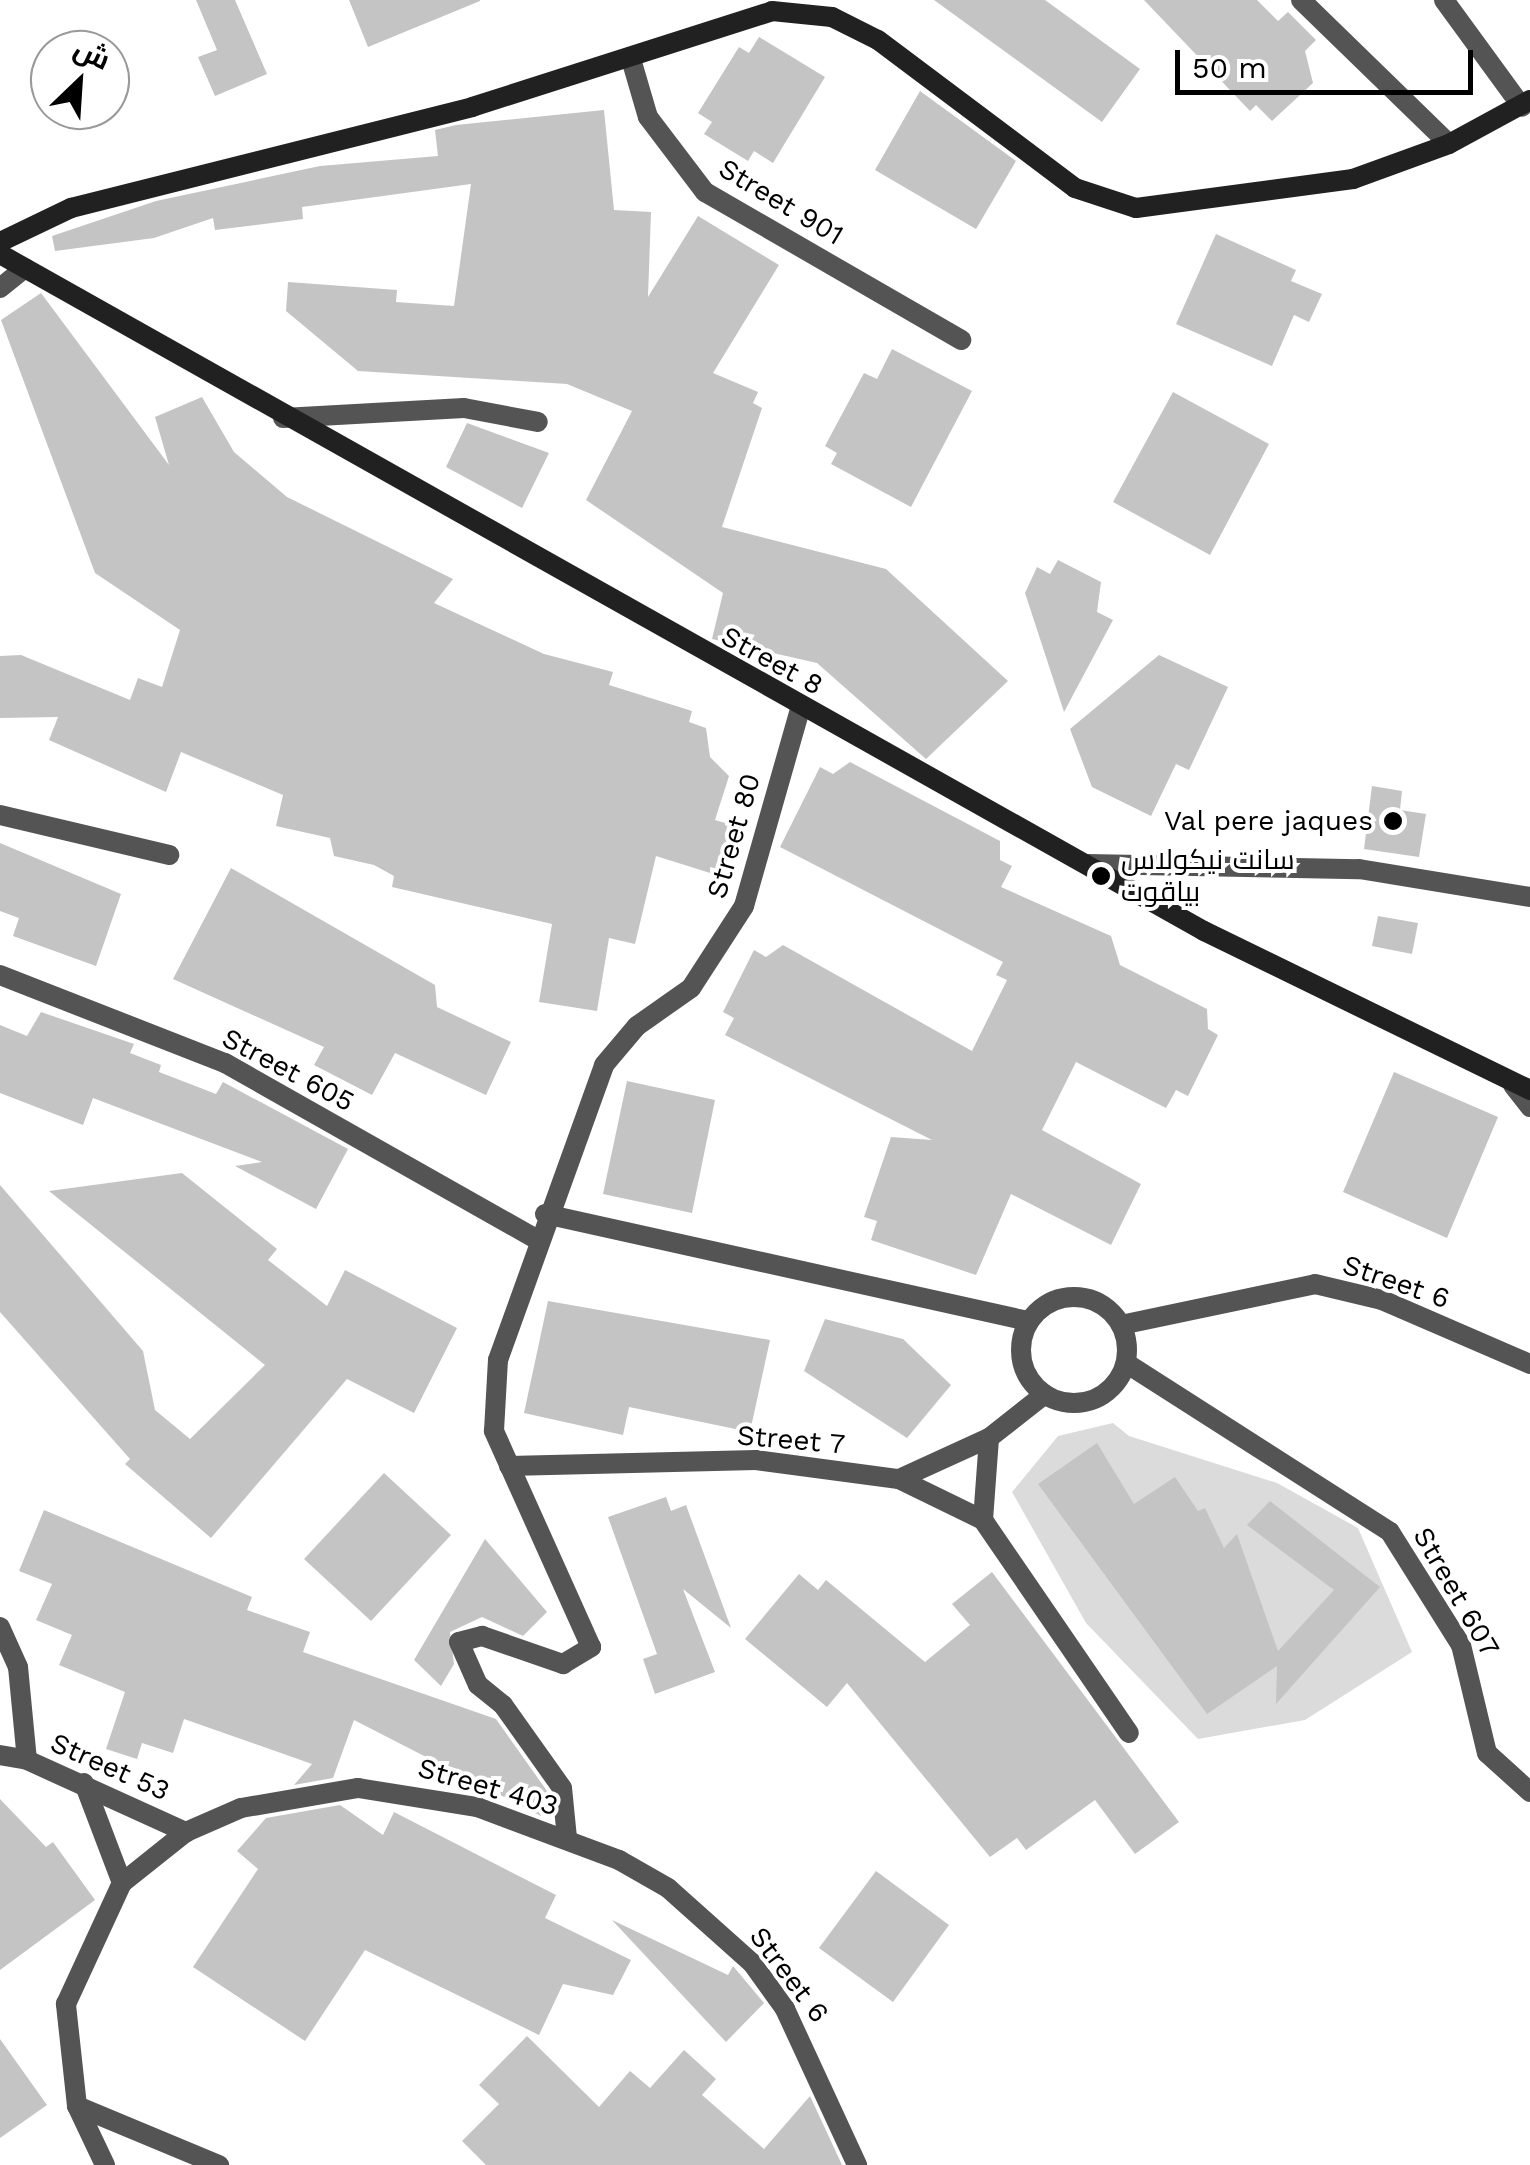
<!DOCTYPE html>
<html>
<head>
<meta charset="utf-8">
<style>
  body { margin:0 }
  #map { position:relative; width:1530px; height:2165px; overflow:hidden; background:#fff; font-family:"Work Sans",Cairo,sans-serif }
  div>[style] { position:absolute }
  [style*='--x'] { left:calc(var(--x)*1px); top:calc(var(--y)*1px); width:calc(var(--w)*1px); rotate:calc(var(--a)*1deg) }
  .green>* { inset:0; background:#dbdbdb }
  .building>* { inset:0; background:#c4c4c4 }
  .street>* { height:20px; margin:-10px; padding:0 10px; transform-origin:10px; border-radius:10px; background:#545454 }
  .street>.ring { margin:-10px; padding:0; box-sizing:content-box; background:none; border:20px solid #545454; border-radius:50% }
  .secondary>* { height:20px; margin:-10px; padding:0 10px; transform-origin:10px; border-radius:10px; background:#212121 }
  .dots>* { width:28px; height:28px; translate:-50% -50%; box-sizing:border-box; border:5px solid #fff; border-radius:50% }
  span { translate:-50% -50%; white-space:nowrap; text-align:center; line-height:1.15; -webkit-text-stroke:8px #fff; paint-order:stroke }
  .street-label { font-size:28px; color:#000 }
  .poi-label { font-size:28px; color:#000 }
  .right { translate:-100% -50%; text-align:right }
  .left { translate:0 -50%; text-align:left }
  .north { position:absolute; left:30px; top:30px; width:100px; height:100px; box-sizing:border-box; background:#fff; border:2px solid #999; border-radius:50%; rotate:25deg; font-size:28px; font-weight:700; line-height:40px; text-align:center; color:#000 }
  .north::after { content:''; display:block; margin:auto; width:35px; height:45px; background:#000; clip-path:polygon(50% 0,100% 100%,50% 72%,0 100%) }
  .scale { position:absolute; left:1175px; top:50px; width:298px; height:45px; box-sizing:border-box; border:5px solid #000; border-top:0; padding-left:12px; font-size:30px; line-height:35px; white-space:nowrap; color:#000; -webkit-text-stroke:8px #fff; paint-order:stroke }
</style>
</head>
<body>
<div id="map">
  <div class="green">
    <div style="clip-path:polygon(1113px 1423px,1129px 1436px,1277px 1483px,1358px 1528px,1412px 1652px,1305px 1720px,1198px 1739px,1086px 1623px,1012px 1492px,1058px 1436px)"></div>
  </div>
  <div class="building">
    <div style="clip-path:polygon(196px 0,235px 0,267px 74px,215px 96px,198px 57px,217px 50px)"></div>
    <div style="clip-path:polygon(349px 0,480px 0,480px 1px,368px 47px)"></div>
    <div style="clip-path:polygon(934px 0,1045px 0,1140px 69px,1102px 122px)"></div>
    <div style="clip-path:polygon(1144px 0,1257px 0,1278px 21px,1288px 12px,1316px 40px,1305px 51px,1313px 83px,1272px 121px,1256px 105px,1250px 111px)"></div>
    <div style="clip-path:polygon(759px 37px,825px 77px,773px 163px,754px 151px,748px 161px,704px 134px,712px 122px,698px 113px,739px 47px,749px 53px)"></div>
    <div style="clip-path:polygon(920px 91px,1016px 161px,976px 229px,875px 170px)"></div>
    <div style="clip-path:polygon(604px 110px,614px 210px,651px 212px,648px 297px,698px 216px,779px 265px,713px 373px,758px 392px,753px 403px,762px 408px,722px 527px,886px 569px,1008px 681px,926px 759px,817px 663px,712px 639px,723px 593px,586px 500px,632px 411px,567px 384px,358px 371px,286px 311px,288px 282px,397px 290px,396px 302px,454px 306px,471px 184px,302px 207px,303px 219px,215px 230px,213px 218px,154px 238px,55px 251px,52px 236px,156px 201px,320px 166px,438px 156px,435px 130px,456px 125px)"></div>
    <div style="clip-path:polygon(1216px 234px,1296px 270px,1291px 281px,1322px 294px,1309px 322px,1294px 315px,1272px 366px,1176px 324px)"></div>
    <div style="clip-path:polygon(41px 293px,169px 465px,155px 417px,202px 397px,234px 452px,287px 497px,453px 579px,434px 603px,544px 654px,613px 672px,609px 685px,692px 711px,689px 722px,706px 728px,710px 757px,729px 776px,715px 820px,742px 828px,726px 878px,656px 856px,635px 944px,609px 938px,597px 1011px,539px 1002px,552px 924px,392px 887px,394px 876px,374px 865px,334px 856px,330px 838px,276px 826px,283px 795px,181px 752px,166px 792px,49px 740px,58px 717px,0 718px,0 656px,21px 655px,130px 700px,138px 678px,162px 687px,180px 630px,95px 573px,1px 320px)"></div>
    <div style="clip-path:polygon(892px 349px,972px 391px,911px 507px,831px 464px,837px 453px,825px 446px,864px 373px,877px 379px)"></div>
    <div style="clip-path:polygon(1173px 392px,1269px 444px,1210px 555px,1113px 502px)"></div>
    <div style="clip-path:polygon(467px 423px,549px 453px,522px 508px,446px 467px)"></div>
    <div style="clip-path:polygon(1058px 560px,1101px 582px,1097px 612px,1113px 620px,1064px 712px,1025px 593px,1037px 567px,1050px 574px)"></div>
    <div style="clip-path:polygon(1159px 655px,1228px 687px,1189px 770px,1176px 764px,1151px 816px,1092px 787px,1070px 729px)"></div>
    <div style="clip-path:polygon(850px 762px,1000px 841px,1000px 860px,1012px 866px,1001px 887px,1111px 936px,1120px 965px,1207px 1009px,1208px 1029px,1218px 1035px,1188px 1096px,1176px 1090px,1166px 1108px,1076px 1062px,1042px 1130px,1141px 1184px,1111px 1245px,1011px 1194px,976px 1275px,871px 1240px,877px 1221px,864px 1217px,891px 1137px,932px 1140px,725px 1035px,734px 1018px,723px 1012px,754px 950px,766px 957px,783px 945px,972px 1051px,1007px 980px,996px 975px,1003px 962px,780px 847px,820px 767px,833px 774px)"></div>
    <div style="clip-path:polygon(1372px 786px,1402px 791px,1400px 810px,1426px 814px,1419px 857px,1364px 849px)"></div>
    <div style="clip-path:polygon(0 843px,121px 894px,96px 966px,13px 936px,19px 918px,0 911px)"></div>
    <div style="clip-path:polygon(231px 868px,435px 985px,437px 1007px,511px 1042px,486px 1095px,395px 1053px,372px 1095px,314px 1065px,324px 1047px,173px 979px)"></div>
    <div style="clip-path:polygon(1378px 916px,1418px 923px,1412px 954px,1372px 946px)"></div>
    <div style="clip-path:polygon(41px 1012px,134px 1044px,130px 1053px,161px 1065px,159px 1072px,216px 1094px,223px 1082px,348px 1149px,316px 1209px,235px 1166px,262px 1162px,93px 1098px,83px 1125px,0 1093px,0 1025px,27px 1036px)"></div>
    <div style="clip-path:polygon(1394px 1072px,1498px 1117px,1447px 1238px,1343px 1192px)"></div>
    <div style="clip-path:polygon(627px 1081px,715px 1100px,692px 1213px,603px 1194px)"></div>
    <div style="clip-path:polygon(182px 1173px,277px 1249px,268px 1260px,327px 1306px,345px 1270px,457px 1328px,414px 1413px,347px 1379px,211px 1538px,125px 1464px,130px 1459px,0 1312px,0 1185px,143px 1351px,155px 1410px,190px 1439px,265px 1365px,49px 1191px)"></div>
    <div style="clip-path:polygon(548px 1301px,770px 1340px,750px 1432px,629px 1407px,623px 1435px,524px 1413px)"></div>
    <div style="clip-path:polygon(825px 1319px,903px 1339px,951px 1385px,907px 1438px,804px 1371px)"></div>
    <div style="clip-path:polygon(1097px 1443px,1134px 1504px,1175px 1477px,1198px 1511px,1205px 1508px,1224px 1548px,1237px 1534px,1278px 1651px,1334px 1590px,1247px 1525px,1270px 1501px,1380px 1587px,1276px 1704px,1277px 1666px,1207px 1714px,1038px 1484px)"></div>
    <div style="clip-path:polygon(384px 1473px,451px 1535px,371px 1621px,304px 1559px)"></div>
    <div style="clip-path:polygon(666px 1497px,671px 1511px,686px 1505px,731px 1628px,683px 1589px,715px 1672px,655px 1694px,643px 1659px,657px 1654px,608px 1517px)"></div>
    <div style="clip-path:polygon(44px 1510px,252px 1597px,247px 1610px,310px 1632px,303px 1652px,496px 1719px,547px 1791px,541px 1816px,354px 1720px,333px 1778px,294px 1785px,312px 1764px,184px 1719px,173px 1753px,142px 1743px,137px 1759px,106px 1749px,125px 1692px,59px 1665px,72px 1635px,36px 1620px,52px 1584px,19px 1571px)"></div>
    <div style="clip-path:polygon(485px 1539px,547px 1612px,523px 1636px,482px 1617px,450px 1632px,454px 1664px,441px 1686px,414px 1660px)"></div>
    <div style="clip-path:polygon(992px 1572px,1179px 1822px,1135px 1854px,1095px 1800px,1026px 1850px,1017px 1838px,990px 1857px,847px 1683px,827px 1707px,745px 1639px,799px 1574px,818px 1590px,826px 1580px,925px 1662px,970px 1625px,952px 1604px)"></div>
    <div style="clip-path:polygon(0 1799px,46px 1847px,53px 1842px,95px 1900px,0 1970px)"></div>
    <div style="clip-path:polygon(340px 1805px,383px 1835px,394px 1812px,556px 1895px,545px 1918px,631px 1960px,613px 1995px,563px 1984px,539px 2035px,365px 1950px,305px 2041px,193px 1967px,258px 1869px,237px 1851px,266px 1818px)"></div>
    <div style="clip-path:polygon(876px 1871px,949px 1925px,893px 2002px,819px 1948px)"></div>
    <div style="clip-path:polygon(612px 1920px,728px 1975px,733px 1966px,764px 2003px,726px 2042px)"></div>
    <div style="clip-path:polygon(527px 2036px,599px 2107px,630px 2071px,650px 2088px,684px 2050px,716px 2079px,702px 2095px,764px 2149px,810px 2096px,842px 2165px,486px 2165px,462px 2141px,499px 2104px,479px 2085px)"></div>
    <div style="clip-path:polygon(0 2039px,47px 2105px,0 2138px)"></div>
  </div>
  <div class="street">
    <div style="--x:1301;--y:0;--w:206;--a:44.2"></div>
    <div style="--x:1444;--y:0;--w:132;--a:53.9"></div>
    <div style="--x:631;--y:59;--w:60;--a:73.7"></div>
    <div style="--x:648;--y:117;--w:94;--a:52.8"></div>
    <div style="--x:705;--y:192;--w:296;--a:30"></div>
    <div style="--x:0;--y:288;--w:32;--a:-39"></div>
    <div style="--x:283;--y:418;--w:181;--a:-3.2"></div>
    <div style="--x:464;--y:408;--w:75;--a:10.7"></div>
    <div style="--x:0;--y:815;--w:174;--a:13.3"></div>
    <div style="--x:1087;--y:864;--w:272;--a:1.1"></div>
    <div style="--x:1359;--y:869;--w:173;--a:9.3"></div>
    <div style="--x:0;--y:975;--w:242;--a:21.4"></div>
    <div style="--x:225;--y:1063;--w:360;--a:29.5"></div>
    <div style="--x:1513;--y:1085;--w:28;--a:52"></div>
    <div style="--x:545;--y:1214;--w:496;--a:12.5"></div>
    <div class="ring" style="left:1021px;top:1297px;width:86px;height:86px"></div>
    <div style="--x:1121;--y:1325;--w:198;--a:-11.9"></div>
    <div style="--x:1315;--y:1284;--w:69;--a:13.4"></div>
    <div style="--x:1382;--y:1300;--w:161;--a:23.4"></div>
    <div style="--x:1126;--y:1363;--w:313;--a:32.6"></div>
    <div style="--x:1390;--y:1532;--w:133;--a:57.9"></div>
    <div style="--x:1461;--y:1645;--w:111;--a:76.5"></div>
    <div style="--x:1487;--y:1753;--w:58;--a:42.2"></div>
    <div style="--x:509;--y:1466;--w:247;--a:-1.4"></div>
    <div style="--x:756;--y:1460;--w:144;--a:7.6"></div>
    <div style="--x:899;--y:1479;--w:99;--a:-24.5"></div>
    <div style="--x:989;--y:1438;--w:71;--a:-38.2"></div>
    <div style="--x:899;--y:1479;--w:93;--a:26"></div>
    <div style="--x:983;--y:1520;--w:258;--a:55.6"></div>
    <div style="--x:983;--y:1520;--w:82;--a:-85.8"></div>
    <div style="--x:0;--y:1627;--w:44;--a:65.8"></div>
    <div style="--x:18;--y:1667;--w:93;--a:84.5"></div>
    <div style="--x:27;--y:1760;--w:175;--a:24.4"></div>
    <div style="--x:0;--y:1755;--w:27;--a:10"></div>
    <div style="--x:84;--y:1783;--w:107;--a:69.2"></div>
    <div style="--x:567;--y:1838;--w:50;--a:-95.7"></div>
    <div style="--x:562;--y:1788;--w:102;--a:-125.4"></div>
    <div style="--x:503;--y:1705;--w:32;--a:-141"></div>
    <div style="--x:478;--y:1685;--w:47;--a:-113.8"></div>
    <div style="--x:459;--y:1642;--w:24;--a:-15"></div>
    <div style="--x:482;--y:1636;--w:86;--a:19.1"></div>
    <div style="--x:563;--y:1664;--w:33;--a:-31"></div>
    <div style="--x:591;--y:1647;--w:237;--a:-114.2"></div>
    <div style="--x:494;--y:1431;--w:71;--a:-86.8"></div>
    <div style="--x:498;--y:1360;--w:313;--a:-70.2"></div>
    <div style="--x:604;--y:1065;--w:51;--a:-49.8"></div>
    <div style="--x:637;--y:1026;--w:66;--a:-35.1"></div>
    <div style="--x:691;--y:988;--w:98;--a:-57.1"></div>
    <div style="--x:744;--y:906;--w:204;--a:-74.1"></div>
    <div style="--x:77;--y:2106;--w:154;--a:22.6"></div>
    <div style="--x:105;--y:2165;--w:65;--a:-115.4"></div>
    <div style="--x:77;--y:2106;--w:103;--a:-96.2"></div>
    <div style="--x:66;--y:2004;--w:133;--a:-65.2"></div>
    <div style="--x:122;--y:1883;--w:82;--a:-38.6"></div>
    <div style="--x:186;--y:1832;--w:60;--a:-23.6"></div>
    <div style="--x:241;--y:1808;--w:119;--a:-9.7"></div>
    <div style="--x:358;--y:1788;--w:121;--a:9.1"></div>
    <div style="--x:477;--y:1807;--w:152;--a:20.5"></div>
    <div style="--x:619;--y:1860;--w:56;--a:29.7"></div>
    <div style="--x:668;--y:1888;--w:113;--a:41.8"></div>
    <div style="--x:752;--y:1963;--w:57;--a:54.3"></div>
    <div style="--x:785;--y:2009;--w:172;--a:65.2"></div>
  </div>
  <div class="secondary">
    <div style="--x:0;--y:242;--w:79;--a:-25.6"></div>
    <div style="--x:71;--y:208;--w:414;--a:-14.1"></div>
    <div style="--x:472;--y:107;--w:315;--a:-17.7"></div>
    <div style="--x:772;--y:11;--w:60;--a:5.7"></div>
    <div style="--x:832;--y:17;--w:51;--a:26.6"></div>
    <div style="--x:878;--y:40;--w:246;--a:36.9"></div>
    <div style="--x:1075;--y:188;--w:64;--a:18.2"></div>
    <div style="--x:1136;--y:208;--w:219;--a:-7.6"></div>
    <div style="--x:1353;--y:179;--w:102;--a:-20"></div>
    <div style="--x:1449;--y:144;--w:92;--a:-28.5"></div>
    <div style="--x:0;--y:254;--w:1381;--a:29.35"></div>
    <div style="--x:1204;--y:931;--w:363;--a:26"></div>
  </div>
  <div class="dots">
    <div style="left:1393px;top:821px;background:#000"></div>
    <div style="left:1101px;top:876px;background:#000"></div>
  </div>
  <div class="street-label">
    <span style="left:781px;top:202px;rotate:31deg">Street 901</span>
    <span style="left:772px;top:661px;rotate:29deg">Street 8</span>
    <span style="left:734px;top:836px;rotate:-74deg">Street 80</span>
    <span style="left:288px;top:1070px;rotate:28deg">Street 605</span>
    <span style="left:1396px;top:1282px;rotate:19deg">Street 6</span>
    <span style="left:791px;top:1440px;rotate:5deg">Street 7</span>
    <span style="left:1456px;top:1592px;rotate:60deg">Street 607</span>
    <span style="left:110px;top:1767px;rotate:24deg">Street 53</span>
    <span style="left:488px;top:1787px;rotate:16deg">Street 403</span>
    <span style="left:789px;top:1975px;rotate:53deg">Street 6</span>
  </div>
  <div class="poi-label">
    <span class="right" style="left:1373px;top:821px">Val pere jaques</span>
    <span class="left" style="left:1121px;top:876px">سانت نيكولاس<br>بياقوت</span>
  </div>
  <div class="north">ش</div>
  <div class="scale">50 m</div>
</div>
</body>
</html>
